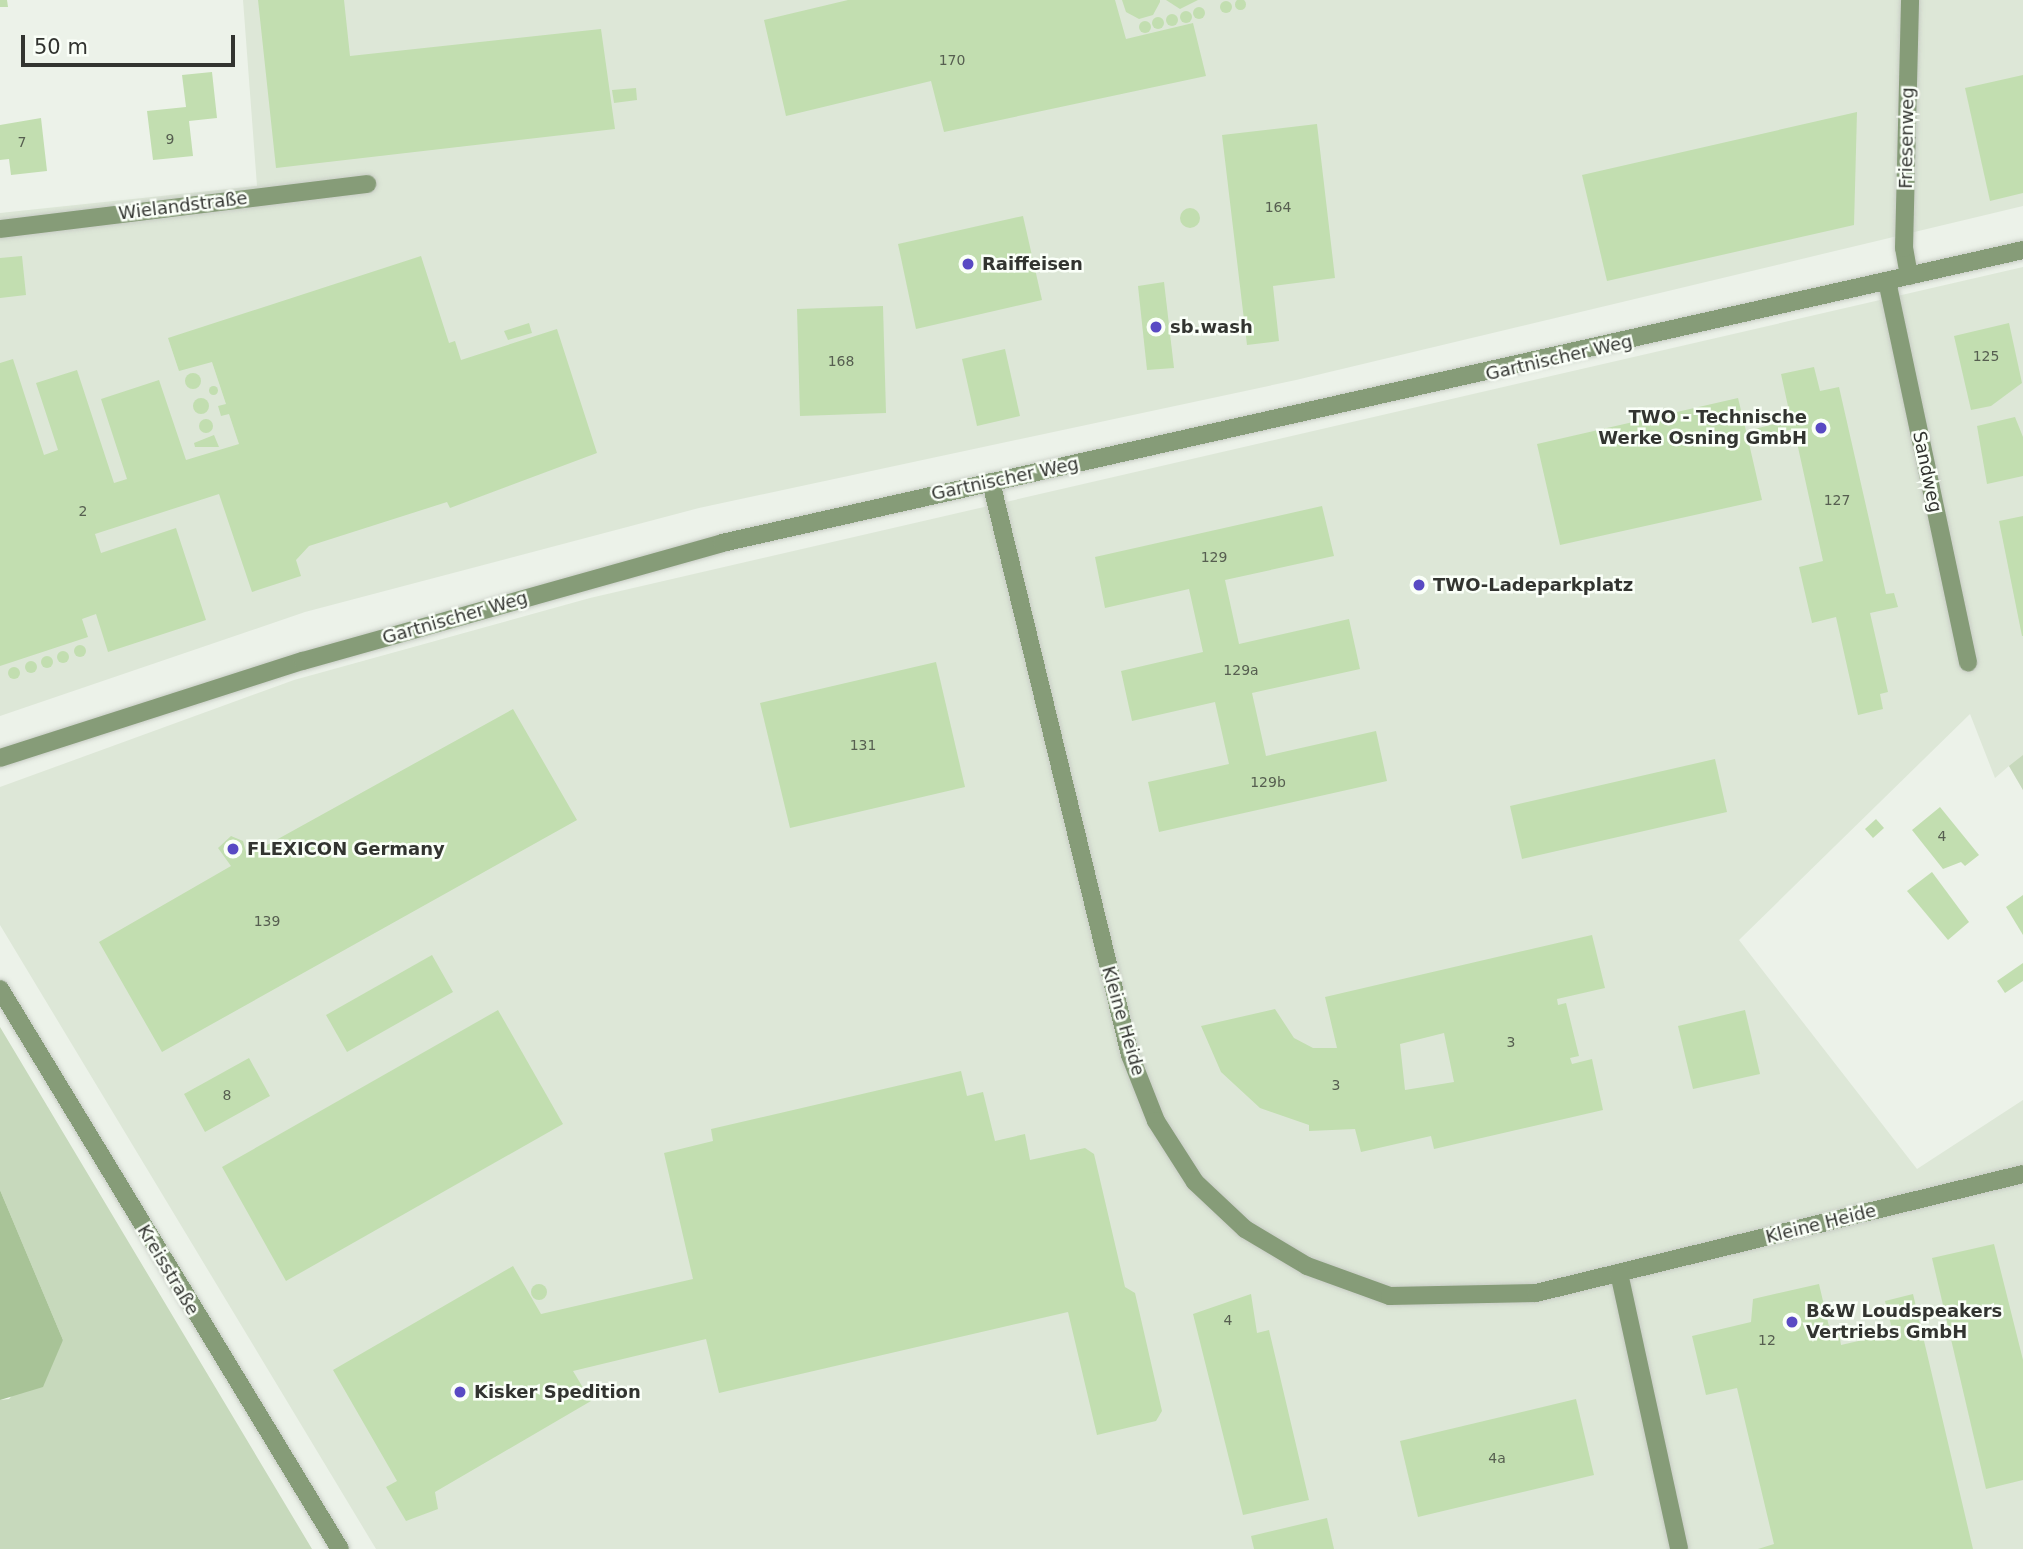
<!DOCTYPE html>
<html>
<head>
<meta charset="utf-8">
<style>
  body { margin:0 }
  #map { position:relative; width:2023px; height:1549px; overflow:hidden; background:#ecf2e9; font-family:"DejaVu Sans",sans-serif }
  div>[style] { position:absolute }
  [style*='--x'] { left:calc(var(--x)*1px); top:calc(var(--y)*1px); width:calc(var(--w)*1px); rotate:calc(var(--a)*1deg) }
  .built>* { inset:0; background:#dde7d7 }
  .green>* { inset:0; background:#c7d9bc }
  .water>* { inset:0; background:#a8c397 }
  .building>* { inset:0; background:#c2deb0 }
  .round { border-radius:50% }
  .roads { filter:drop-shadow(0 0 2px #c7ccc4) drop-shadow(0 0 2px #c7ccc4) }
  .minor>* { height:18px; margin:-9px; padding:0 9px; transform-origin:9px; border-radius:9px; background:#869c78 }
  .dots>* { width:19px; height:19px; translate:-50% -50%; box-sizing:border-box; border:4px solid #fafff8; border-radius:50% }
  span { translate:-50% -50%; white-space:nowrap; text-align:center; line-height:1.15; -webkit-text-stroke:5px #fafff8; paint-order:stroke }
  .number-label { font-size:14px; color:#565e50 }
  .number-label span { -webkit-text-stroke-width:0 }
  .street-label { font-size:18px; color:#323430 }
  .poi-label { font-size:18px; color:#323430; font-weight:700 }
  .left { translate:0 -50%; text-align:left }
  .right { translate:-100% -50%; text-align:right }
  .scale { position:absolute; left:21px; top:35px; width:214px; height:32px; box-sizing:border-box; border:4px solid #323430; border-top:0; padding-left:9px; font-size:21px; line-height:24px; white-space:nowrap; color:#323430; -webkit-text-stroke:5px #fafff8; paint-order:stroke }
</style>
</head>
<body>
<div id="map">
  <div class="built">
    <div style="clip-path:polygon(243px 0,2023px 0,2023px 206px,1296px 380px,699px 508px,305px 612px,0 716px,0 213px,257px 186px)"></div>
    <div style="clip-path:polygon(2023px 267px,2023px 790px,2009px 766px,1995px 778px,1970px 714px,1739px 940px,1917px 1169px,2023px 1100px,2023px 1549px,376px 1549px,0 925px,0 787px,294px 680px,590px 598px)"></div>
  </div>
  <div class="green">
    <div style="clip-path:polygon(2023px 755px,2023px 790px,2009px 766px)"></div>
    <div style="clip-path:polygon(0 1027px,312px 1549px,0 1549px,0 1400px,9px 1399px,63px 1340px,0 1190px)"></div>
  </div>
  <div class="water">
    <div style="clip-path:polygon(0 1190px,63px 1340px,43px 1387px,0 1400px)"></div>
  </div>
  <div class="building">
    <div class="round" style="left:1234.5px;top:-1.5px;width:11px;height:11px"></div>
    <div style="clip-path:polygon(0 0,7px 0,8px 7px,0 7px)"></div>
    <div style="clip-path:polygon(258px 0,344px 0,350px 56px,601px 29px,615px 129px,276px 168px)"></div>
    <div style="clip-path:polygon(848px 0,1115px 0,1126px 39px,1193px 23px,1206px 76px,944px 132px,931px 81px,786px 116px,764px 20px)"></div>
    <div style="clip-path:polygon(1122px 0,1160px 0,1160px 2px,1153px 15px,1139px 19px,1126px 12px)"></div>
    <div style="clip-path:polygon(1198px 0,1180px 9px,1166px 0)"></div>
    <div class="round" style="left:1220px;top:1px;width:12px;height:12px"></div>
    <div class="round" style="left:1193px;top:7px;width:12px;height:12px"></div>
    <div class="round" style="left:1180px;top:11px;width:12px;height:12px"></div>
    <div class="round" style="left:1166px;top:14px;width:12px;height:12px"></div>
    <div class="round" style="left:1152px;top:17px;width:12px;height:12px"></div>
    <div class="round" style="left:1139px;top:21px;width:12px;height:12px"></div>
    <div style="clip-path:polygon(212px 72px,217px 118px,189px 121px,193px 156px,153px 160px,147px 111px,186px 107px,182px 75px)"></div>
    <div style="clip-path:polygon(2023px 75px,2023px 193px,1990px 201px,1965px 88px)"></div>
    <div style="clip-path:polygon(636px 88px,637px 100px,614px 103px,612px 90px)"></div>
    <div style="clip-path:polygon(1857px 112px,1854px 225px,1607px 281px,1582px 175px)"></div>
    <div style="clip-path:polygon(41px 118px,47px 171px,11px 175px,9px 159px,0 160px,0 125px)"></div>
    <div style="clip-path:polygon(1317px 124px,1335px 278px,1273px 286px,1279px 341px,1247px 345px,1222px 135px)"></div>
    <div class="round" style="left:1180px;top:208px;width:20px;height:20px"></div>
    <div style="clip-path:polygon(1023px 216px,1042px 300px,916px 329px,898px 244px)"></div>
    <div style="clip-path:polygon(22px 256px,26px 295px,0 298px,0 258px)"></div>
    <div style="clip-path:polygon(421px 256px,449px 343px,455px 341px,461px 360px,557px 329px,597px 453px,450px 508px,447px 502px,309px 546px,296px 560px,301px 576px,252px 592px,219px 494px,95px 534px,101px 553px,176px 528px,206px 620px,108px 652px,96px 614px,82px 619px,88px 637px,0 666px,0 363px,13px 359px,44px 455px,58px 450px,36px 383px,77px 370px,114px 483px,127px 479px,101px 399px,159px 380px,186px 460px,239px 444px,229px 414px,221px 416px,218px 406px,226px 404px,212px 362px,179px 371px,168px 338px)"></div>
    <div style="clip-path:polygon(1164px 282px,1174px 368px,1147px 370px,1138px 286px)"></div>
    <div style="clip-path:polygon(883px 306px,886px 413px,800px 416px,797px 309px)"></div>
    <div style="clip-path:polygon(529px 323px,532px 333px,508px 340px,504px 331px)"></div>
    <div style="clip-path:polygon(2009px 323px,2022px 383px,1991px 406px,1971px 410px,1954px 336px)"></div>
    <div style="clip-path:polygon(1005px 349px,1020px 416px,977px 426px,962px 359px)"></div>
    <div style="clip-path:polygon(1814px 367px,1820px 391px,1839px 387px,1886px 594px,1894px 593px,1898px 607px,1870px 613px,1888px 692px,1880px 694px,1883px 709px,1858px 715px,1836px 617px,1812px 623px,1799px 567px,1823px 561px,1794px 429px,1748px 439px,1762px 500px,1560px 545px,1537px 444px,1738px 398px,1746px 431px,1791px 420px,1781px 374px)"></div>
    <div class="round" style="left:185px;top:373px;width:16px;height:16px"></div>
    <div class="round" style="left:208.5px;top:385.5px;width:9px;height:9px"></div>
    <div class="round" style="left:193px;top:398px;width:16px;height:16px"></div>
    <div style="clip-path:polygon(2015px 417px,2023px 437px,2023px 476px,1987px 484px,1977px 426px)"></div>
    <div class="round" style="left:199px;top:419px;width:14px;height:14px"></div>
    <div style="clip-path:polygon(214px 435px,219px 447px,195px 447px,194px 443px)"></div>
    <div style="clip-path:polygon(1322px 506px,1334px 556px,1225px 580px,1239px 644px,1349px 619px,1360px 669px,1252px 693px,1266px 756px,1376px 731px,1387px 781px,1159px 832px,1148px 782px,1229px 764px,1215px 702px,1132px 721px,1121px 671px,1203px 652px,1189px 589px,1105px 608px,1095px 557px)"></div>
    <div style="clip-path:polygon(2023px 516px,2023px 636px,2022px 636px,1999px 521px)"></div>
    <div class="round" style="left:74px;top:645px;width:12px;height:12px"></div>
    <div class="round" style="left:57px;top:651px;width:12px;height:12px"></div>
    <div class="round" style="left:41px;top:656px;width:12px;height:12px"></div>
    <div class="round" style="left:25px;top:661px;width:12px;height:12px"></div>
    <div style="clip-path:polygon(936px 662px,965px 787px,790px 828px,760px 703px)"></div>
    <div class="round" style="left:8px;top:667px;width:12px;height:12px"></div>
    <div style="clip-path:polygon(513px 709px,577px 820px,162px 1052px,99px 942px,231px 866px,218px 848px,231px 836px,243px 841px,247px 856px)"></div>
    <div style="clip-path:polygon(1715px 759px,1727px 812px,1522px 859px,1510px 806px)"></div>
    <div style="clip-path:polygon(1940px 807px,1979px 855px,1965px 866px,1961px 862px,1943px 869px,1912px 830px)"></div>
    <div style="clip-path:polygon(1876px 819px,1884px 828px,1873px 838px,1865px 829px)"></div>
    <div style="clip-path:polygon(1932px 872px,1969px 922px,1948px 940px,1907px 891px)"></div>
    <div style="clip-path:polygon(2023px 895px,2023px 935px,2006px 907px)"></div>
    <div style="clip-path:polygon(evenodd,1592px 935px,1605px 988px,1557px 999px,1558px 1005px,1566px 1003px,1579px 1056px,1570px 1058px,1572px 1064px,1592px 1059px,1603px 1110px,1434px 1149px,1431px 1136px,1361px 1152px,1355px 1129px,1309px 1131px,1309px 1125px,1260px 1108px,1221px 1072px,1201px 1026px,1275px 1009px,1294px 1038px,1313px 1048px,1337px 1048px,1325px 997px,1592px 935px,1444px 1033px,1454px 1082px,1405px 1090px,1400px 1044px,1444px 1033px)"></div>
    <div style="clip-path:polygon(432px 955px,453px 992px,347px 1052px,326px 1015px)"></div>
    <div style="clip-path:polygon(2023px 963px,2023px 981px,2005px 993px,1997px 981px)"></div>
    <div style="clip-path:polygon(498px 1010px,563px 1124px,286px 1281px,222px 1167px)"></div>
    <div style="clip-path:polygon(1745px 1010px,1760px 1074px,1693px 1089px,1678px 1026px)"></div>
    <div style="clip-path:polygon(249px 1058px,270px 1096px,205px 1132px,184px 1094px)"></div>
    <div style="clip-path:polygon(961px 1071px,967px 1096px,983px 1092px,995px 1141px,1025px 1134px,1030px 1160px,1085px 1148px,1094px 1154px,1125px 1287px,1135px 1293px,1162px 1411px,1156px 1421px,1097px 1435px,1068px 1312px,719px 1393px,706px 1339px,573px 1371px,591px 1401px,435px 1492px,438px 1509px,406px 1521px,386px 1487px,397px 1481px,333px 1370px,513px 1266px,541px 1314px,693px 1279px,664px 1153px,713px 1141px,711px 1129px)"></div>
    <div style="clip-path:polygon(1994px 1244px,2023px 1360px,2023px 1480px,1986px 1489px,1932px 1258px)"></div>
    <div style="clip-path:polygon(1819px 1284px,1831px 1335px,1839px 1333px,1841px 1345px,1893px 1333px,1885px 1301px,1913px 1294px,1973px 1549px,1758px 1549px,1774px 1544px,1737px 1388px,1706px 1395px,1692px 1336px,1751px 1322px,1753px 1299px)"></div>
    <div class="round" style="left:531px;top:1284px;width:16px;height:16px"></div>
    <div style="clip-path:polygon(1251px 1294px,1257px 1333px,1269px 1330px,1309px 1500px,1243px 1515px,1193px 1314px)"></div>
    <div style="clip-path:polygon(1576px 1399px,1594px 1475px,1418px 1517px,1400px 1441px)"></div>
    <div style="clip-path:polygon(1327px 1518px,1334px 1549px,1254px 1549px,1251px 1536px)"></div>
  </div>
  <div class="roads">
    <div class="minor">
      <div style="--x:0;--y:229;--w:370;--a:-7"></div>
      <div style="--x:1909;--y:276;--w:28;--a:-100"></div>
      <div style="--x:1904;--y:248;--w:248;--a:-88.6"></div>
      <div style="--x:1887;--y:281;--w:390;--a:78"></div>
      <div style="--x:991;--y:482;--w:590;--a:76.36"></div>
      <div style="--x:1130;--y:1055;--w:71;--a:68.5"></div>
      <div style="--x:1156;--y:1121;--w:72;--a:57.4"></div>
      <div style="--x:1195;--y:1182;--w:69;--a:43.2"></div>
      <div style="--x:1245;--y:1229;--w:72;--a:30.8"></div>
      <div style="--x:1307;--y:1266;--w:88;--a:19.9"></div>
      <div style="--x:1390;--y:1296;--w:146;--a:-1.2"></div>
      <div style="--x:1536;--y:1293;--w:501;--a:-13.73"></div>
      <div style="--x:0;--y:758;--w:318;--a:-17.8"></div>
      <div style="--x:303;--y:661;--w:435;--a:-15.7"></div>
      <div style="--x:722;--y:543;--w:1334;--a:-12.69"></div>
      <div style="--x:0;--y:989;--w:655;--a:58.74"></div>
      <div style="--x:1619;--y:1273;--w:282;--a:77.7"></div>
    </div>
  </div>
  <div class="dots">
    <div style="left:968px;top:264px;background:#594ac3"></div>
    <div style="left:1156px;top:327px;background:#594ac3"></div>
    <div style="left:1821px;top:428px;background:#594ac3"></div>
    <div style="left:1419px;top:585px;background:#594ac3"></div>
    <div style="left:233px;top:849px;background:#594ac3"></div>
    <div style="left:1792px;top:1322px;background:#594ac3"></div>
    <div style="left:460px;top:1392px;background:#594ac3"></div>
  </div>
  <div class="number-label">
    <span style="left:952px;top:60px">170</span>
    <span style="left:170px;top:139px">9</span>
    <span style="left:22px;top:142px">7</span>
    <span style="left:1278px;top:207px">164</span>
    <span style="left:1986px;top:356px">125</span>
    <span style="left:841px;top:361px">168</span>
    <span style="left:1837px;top:500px">127</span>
    <span style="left:83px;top:511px">2</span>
    <span style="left:1214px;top:557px">129</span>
    <span style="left:1241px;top:670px">129a</span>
    <span style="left:863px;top:745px">131</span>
    <span style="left:1268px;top:782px">129b</span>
    <span style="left:1942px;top:836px">4</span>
    <span style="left:267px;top:921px">139</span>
    <span style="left:1511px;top:1042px">3</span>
    <span style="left:1336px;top:1085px">3</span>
    <span style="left:227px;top:1095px">8</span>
    <span style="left:1228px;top:1320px">4</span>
    <span style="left:1767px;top:1340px">12</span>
    <span style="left:1497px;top:1458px">4a</span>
  </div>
  <div class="street-label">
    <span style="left:1907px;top:138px;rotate:-89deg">Friesenweg</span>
    <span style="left:183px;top:206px;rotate:-7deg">Wielandstraße</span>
    <span style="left:1559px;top:358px;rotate:-13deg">Gartnischer Weg</span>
    <span style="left:1927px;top:472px;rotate:78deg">Sandweg</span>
    <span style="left:1005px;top:479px;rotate:-12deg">Gartnischer Weg</span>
    <span style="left:455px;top:618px;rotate:-16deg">Gartnischer Weg</span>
    <span style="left:1123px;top:1021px;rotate:74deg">Kleine Heide</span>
    <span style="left:1821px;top:1224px;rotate:-14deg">Kleine Heide</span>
    <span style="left:168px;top:1270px;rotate:59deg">Kreisstraße</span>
  </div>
  <div class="poi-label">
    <span class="left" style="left:982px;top:264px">Raiffeisen</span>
    <span class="left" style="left:1170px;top:327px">sb.wash</span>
    <span class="right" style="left:1807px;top:428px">TWO - Technische<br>Werke Osning GmbH</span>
    <span class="left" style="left:1433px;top:585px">TWO-Ladeparkplatz</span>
    <span class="left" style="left:247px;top:849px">FLEXICON Germany</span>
    <span class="left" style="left:1806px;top:1322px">B&amp;W Loudspeakers<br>Vertriebs GmbH</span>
    <span class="left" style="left:474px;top:1392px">Kisker Spedition</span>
  </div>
  <div class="scale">50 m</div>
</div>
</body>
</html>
